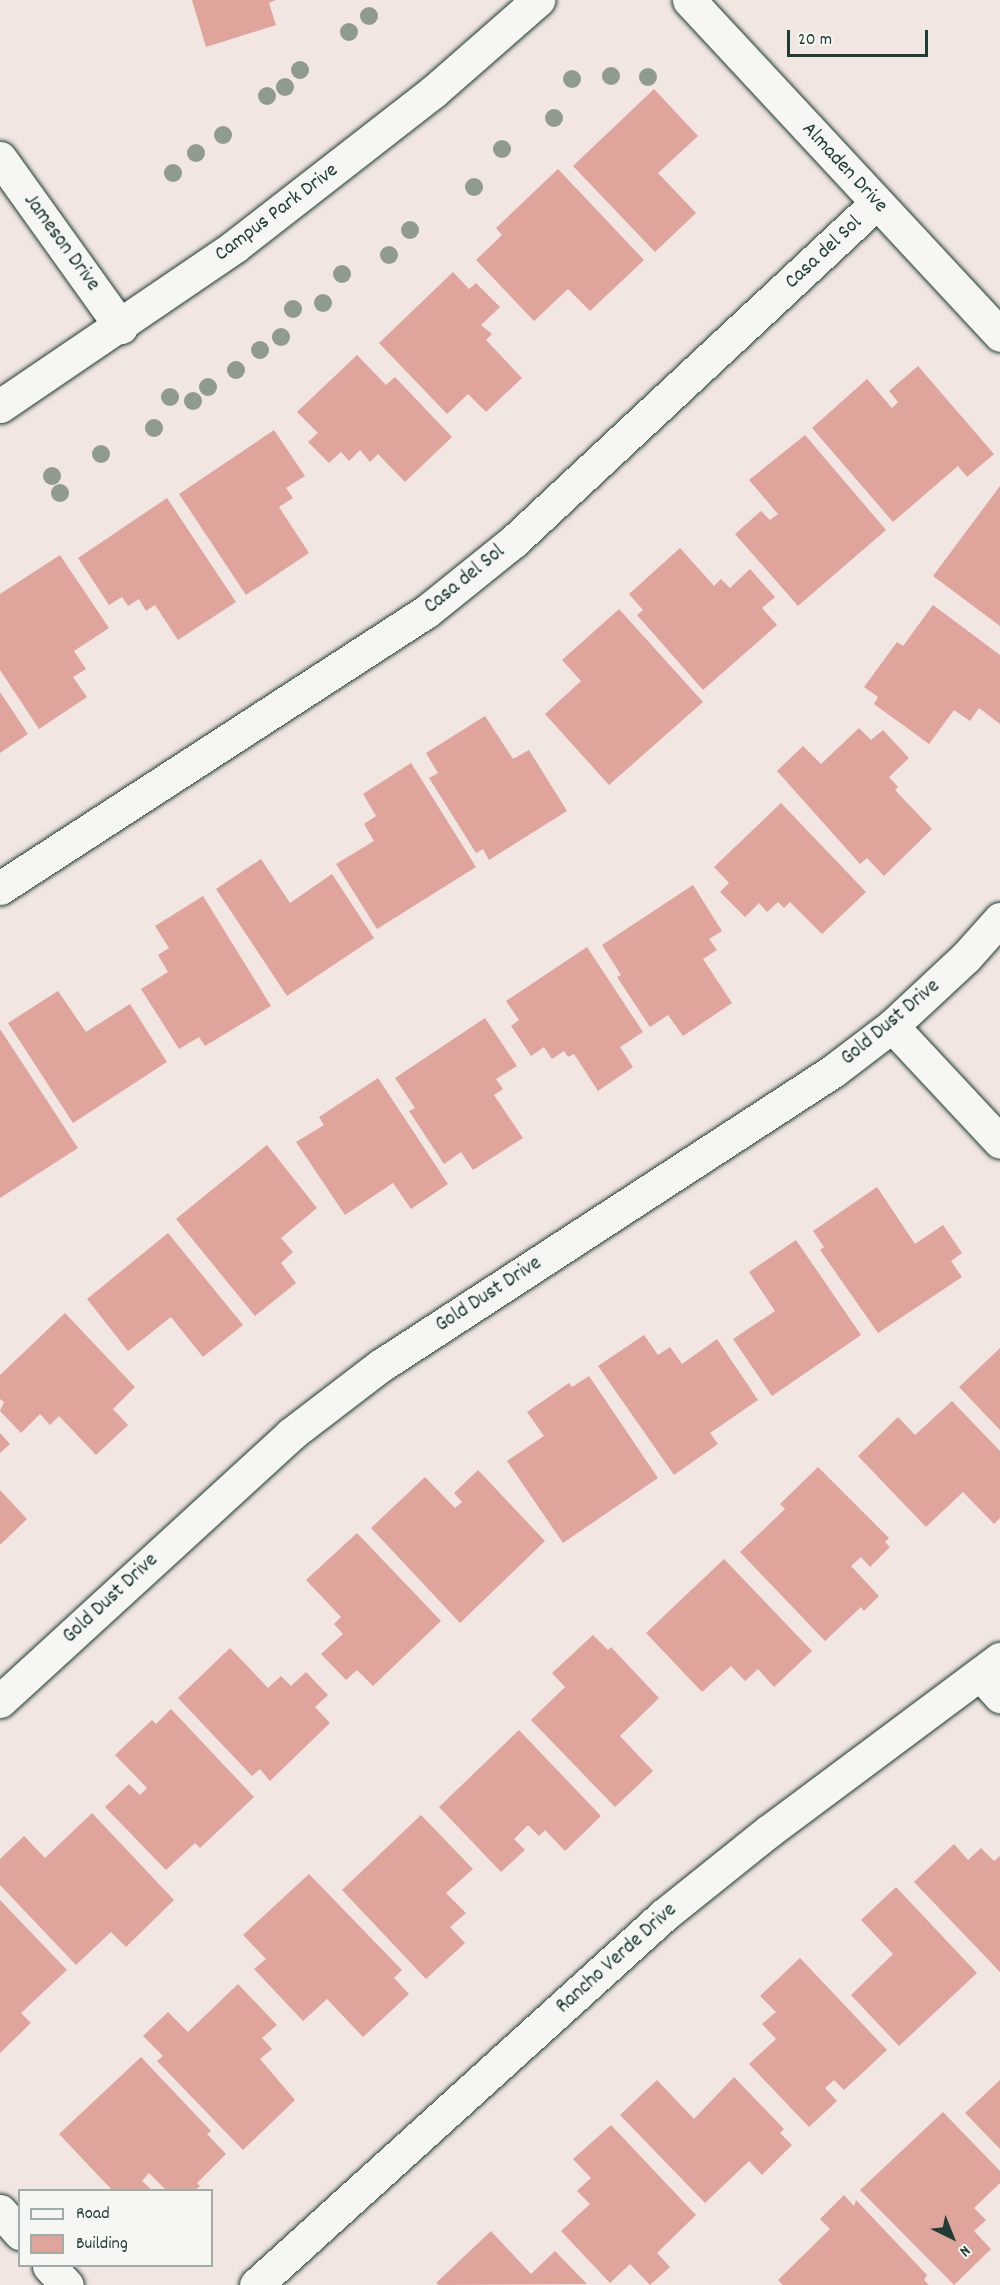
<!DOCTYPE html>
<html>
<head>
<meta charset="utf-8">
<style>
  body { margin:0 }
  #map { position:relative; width:1000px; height:2285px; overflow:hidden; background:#f1e6e1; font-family:Dekko,sans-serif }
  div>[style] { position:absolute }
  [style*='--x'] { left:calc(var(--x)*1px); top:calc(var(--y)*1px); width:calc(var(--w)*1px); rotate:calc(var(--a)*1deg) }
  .building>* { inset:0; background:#dfa59d }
  .roads { filter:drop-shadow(0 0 2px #1f3d34) drop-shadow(0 0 2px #1f3d34) }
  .minor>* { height:33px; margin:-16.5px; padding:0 16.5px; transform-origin:16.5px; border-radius:16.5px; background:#f6f6f2 }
  .tertiary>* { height:33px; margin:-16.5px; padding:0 16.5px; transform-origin:16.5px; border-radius:16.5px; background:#f6f6f2 }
  .trees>* { width:18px; height:18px; margin:-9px; border-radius:50%; background:#8e9b8e }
  span { translate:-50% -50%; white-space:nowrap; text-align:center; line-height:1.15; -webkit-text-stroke:5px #f6f6f2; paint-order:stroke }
  .street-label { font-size:21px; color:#1f3d34 }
  .legend { position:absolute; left:18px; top:2189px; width:195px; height:78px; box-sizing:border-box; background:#f6f6f2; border:2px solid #a0aca6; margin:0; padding:8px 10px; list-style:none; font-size:18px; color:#1f3d34 }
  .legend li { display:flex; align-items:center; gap:12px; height:30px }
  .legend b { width:30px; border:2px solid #a0aca6 }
  .north { position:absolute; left:922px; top:2207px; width:60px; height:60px; -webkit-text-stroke:4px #f6f6f2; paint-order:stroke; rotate:137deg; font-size:16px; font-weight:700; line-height:24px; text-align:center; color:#1f3d34 }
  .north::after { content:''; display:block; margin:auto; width:21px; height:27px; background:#1f3d34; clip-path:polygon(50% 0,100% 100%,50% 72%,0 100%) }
  .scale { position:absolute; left:787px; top:30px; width:141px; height:27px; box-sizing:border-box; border:3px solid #1f3d34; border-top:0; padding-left:8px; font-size:18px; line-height:21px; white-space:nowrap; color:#1f3d34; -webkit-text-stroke:4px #f6f6f2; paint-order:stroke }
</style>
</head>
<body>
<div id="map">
  <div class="building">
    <div style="clip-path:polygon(192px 0,276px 0,269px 3px,276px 25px,206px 47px)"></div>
    <div style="clip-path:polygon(654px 89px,698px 136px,658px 173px,696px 213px,655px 252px,573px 166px)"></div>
    <div style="clip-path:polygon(558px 169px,644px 260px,590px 311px,568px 289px,534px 321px,476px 260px,502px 235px,496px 228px)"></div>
    <div style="clip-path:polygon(453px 272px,469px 289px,476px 283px,500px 307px,481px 325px,492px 334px,486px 340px,522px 378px,486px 412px,468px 394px,447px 414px,379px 343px)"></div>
    <div style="clip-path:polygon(357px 355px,386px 385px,395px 377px,452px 437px,405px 482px,378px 454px,370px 462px,360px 450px,349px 461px,341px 452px,329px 463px,308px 442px,318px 433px,297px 412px)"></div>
    <div style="clip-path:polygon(918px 366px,994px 454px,967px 477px,958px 466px,893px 522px,812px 428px,867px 379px,892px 408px,898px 402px,889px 391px)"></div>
    <div style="clip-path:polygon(274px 430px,305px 476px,286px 488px,293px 498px,279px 507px,309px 553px,246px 595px,179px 494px)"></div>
    <div style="clip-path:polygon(805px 435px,886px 530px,798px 606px,735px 534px,761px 511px,770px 520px,778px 514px,749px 480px)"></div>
    <div style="clip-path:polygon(1000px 486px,1000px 626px,933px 576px)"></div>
    <div style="clip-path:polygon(167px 498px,236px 602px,178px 640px,155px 605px,146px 611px,139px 599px,128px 606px,122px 597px,109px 605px,78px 558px)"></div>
    <div style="clip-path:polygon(680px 548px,714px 586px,721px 579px,730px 588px,750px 569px,775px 597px,762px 608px,777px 625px,703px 690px,637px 615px,643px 610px,629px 594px)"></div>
    <div style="clip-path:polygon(60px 555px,109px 628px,74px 651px,86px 669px,73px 677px,87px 697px,39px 729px,0 670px,0 594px)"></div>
    <div style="clip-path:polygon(933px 605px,1000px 655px,1000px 724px,979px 708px,970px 721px,954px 710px,929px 744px,874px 704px,878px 697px,864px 687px,897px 642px,903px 646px)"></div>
    <div style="clip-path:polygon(619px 609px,703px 702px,609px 785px,545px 714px,581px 681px,562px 660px)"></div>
    <div style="clip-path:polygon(0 692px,28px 734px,0 753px)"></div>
    <div style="clip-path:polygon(485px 716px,513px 759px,529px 750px,567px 811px,489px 860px,483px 849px,476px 853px,429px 778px,438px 773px,426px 753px)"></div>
    <div style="clip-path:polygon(859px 728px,871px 740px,883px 730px,909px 758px,889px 777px,898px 787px,895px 790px,932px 829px,884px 876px,867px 858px,860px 864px,777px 771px,803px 746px,821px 764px)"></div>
    <div style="clip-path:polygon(411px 763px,476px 867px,377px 929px,336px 864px,374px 841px,364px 824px,376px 816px,363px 794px)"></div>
    <div style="clip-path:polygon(781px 803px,866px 892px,822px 934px,790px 902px,784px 908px,778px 902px,767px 912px,759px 903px,745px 917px,720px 892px,729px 883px,714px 867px)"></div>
    <div style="clip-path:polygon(261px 859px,290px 903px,332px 874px,374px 938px,287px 996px,216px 889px)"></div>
    <div style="clip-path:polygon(693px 885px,722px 931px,709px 939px,717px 950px,703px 959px,732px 1003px,683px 1036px,668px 1015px,650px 1027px,617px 977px,621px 975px,602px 945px)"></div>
    <div style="clip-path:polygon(203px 896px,271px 1006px,205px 1046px,199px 1037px,179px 1049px,141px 989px,168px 972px,158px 955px,169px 948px,155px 926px)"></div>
    <div style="clip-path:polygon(587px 947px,643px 1032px,620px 1047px,633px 1067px,598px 1091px,574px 1054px,568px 1057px,564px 1051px,552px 1059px,544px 1047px,531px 1056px,511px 1026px,519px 1020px,506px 1001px)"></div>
    <div style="clip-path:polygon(58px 991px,86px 1032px,130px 1004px,167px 1062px,73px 1123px,8px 1023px)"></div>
    <div style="clip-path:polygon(485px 1018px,517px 1066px,496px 1079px,503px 1089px,494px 1095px,523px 1138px,473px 1170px,461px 1152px,444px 1164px,409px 1111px,415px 1108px,395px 1078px)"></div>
    <div style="clip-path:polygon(0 1029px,78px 1148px,0 1198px)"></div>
    <div style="clip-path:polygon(378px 1078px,448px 1184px,411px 1209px,393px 1183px,345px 1215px,296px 1142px,324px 1125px,319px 1117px)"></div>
    <div style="clip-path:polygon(267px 1145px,317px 1208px,281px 1238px,293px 1252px,281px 1263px,296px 1283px,255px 1316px,176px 1219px)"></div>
    <div style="clip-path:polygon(877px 1187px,915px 1244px,943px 1225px,962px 1253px,951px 1261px,962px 1277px,878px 1333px,820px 1250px,824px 1247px,813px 1231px)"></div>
    <div style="clip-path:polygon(168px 1233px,243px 1325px,203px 1357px,171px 1317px,128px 1351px,87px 1299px)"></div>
    <div style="clip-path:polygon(796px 1240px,861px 1335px,772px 1396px,733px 1339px,775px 1311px,749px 1272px)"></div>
    <div style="clip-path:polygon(65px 1313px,135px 1387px,113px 1409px,128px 1425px,96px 1455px,59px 1416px,50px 1425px,40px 1414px,21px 1433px,0 1411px,4px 1402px,0 1399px,0 1375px)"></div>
    <div style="clip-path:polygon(644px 1335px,658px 1355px,670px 1347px,682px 1364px,717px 1339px,758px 1400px,710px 1433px,718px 1444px,674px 1475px,598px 1366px)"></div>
    <div style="clip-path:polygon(1000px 1348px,1000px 1430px,959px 1387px)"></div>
    <div style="clip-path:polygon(589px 1376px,658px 1478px,563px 1543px,507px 1461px,544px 1436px,527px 1412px,569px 1383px,572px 1387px)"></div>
    <div style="clip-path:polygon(952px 1401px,1000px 1451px,1000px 1518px,994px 1524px,963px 1492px,926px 1527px,858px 1456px,898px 1417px,915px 1435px)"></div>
    <div style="clip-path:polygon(0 1433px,10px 1444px,0 1453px)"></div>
    <div style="clip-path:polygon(818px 1467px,889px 1538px,885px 1542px,890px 1547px,870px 1567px,861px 1557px,851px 1566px,879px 1596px,864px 1611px,861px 1607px,825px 1641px,740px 1552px,785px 1509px,780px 1504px)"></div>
    <div style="clip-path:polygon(478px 1470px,545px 1541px,460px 1623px,371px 1528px,425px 1477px,455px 1508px,462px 1502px,454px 1493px)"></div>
    <div style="clip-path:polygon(0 1490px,27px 1519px,0 1545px)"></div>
    <div style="clip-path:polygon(357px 1533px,441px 1621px,373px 1686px,357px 1670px,346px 1680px,321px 1654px,343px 1634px,334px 1624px,341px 1617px,306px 1580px)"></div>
    <div style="clip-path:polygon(724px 1559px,812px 1651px,774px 1687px,758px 1669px,745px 1681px,731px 1666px,702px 1692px,646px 1633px)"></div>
    <div style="clip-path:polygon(593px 1635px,608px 1650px,611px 1647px,659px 1698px,620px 1736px,653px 1771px,615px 1807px,531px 1720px,565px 1687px,552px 1673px)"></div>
    <div style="clip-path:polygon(230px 1648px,268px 1688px,281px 1676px,291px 1686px,306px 1672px,328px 1695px,315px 1707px,330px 1723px,270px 1781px,260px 1769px,252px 1776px,178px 1698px)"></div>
    <div style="clip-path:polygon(171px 1709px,254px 1797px,200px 1848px,195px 1843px,166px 1870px,105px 1807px,129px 1784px,140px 1795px,147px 1788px,115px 1755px,152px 1720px,156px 1724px)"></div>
    <div style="clip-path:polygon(519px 1730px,601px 1816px,565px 1851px,545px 1830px,539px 1836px,528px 1825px,514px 1839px,525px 1850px,501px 1872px,439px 1807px)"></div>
    <div style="clip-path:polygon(92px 1813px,174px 1900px,126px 1947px,111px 1932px,76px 1965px,0 1885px,0 1859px,24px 1836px,45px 1858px)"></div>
    <div style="clip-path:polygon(421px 1815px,473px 1869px,446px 1893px,466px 1913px,450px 1927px,465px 1943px,426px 1979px,342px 1890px)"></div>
    <div style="clip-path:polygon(954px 1844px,968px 1860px,981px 1848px,994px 1861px,1000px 1856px,1000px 1972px,914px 1882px)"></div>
    <div style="clip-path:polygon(309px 1874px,402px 1970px,394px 1978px,409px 1994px,363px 2037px,327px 1999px,303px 2021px,254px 1969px,266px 1959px,243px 1935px)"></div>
    <div style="clip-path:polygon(896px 1887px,977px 1973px,899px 2046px,851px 1995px,893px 1954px,861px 1920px)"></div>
    <div style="clip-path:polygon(0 1900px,67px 1970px,21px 2013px,31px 2023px,0 2053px)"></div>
    <div style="clip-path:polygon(800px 1958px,887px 2050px,844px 2090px,834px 2080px,825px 2088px,837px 2101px,809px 2127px,749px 2064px,776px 2039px,762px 2024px,776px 2012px,760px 1996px)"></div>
    <div style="clip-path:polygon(238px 1984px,277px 2025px,262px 2038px,272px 2049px,260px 2059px,295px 2100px,243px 2150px,157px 2061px,163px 2056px,143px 2036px,168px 2012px,188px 2032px)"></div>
    <div style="clip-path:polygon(141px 2057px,211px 2131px,207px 2134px,226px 2154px,197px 2183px,200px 2186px,195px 2190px,166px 2190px,149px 2173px,142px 2181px,152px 2190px,112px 2190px,59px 2134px)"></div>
    <div style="clip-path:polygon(734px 2077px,784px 2129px,780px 2133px,792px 2145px,762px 2175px,749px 2161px,705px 2203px,620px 2115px,657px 2080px,694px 2119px)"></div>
    <div style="clip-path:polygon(1000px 2080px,1000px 2149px,965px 2113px)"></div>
    <div style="clip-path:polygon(943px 2112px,1000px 2171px,1000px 2183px,974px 2208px,986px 2220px,974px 2231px,991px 2249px,954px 2285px,860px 2190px)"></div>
    <div style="clip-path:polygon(611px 2125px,696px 2215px,657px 2253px,670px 2267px,650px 2285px,630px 2264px,610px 2283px,561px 2231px,590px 2204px,577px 2191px,591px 2178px,573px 2159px)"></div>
    <div style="clip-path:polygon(844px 2195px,854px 2206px,856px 2200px,927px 2275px,924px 2280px,929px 2285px,783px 2285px,778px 2280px,830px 2229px,820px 2219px)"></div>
    <div style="clip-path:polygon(491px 2231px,531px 2274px,555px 2251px,587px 2284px,439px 2285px,436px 2283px)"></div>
  </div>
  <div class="roads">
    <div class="minor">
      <div style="--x:689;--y:0;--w:457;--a:47.1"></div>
      <div style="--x:0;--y:158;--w:208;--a:54.4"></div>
      <div style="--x:0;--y:888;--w:509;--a:-32.97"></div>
      <div style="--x:427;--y:611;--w:112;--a:-38.8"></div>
      <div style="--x:514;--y:541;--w:496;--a:-43"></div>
      <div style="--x:892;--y:1026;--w:158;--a:47"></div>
      <div style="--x:980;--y:1674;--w:30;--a:48"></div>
      <div style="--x:0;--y:1701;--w:395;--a:-42.5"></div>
      <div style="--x:291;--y:1434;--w:112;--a:-37.4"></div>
      <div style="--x:380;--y:1366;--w:541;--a:-33.07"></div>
      <div style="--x:833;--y:1071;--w:74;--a:-37.3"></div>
      <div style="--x:892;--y:1026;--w:101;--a:-43"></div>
      <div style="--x:966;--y:957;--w:51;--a:-48.2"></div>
      <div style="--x:0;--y:2211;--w:30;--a:48"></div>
      <div style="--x:49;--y:2266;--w:26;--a:47"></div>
      <div style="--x:256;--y:2285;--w:551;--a:-42.2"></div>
      <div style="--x:664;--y:1915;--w:134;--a:-38.7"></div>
      <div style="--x:769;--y:1831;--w:288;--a:-36.7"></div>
    </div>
    <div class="tertiary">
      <div style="--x:0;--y:406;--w:284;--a:-34.2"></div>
      <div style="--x:235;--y:246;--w:251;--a:-37.9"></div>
      <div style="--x:433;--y:92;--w:140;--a:-41.2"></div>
    </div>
  </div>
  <div class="trees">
    <div style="left:369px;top:16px"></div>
    <div style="left:349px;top:32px"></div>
    <div style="left:300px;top:70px"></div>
    <div style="left:611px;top:76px"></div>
    <div style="left:648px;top:77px"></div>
    <div style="left:572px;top:79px"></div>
    <div style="left:285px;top:87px"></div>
    <div style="left:267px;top:96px"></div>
    <div style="left:554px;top:118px"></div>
    <div style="left:223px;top:135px"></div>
    <div style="left:502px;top:149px"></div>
    <div style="left:196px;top:153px"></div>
    <div style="left:173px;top:173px"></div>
    <div style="left:474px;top:187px"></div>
    <div style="left:410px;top:230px"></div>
    <div style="left:389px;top:255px"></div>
    <div style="left:342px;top:274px"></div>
    <div style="left:323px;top:303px"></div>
    <div style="left:293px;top:309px"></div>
    <div style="left:281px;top:337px"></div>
    <div style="left:260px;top:350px"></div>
    <div style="left:236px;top:370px"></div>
    <div style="left:208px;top:387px"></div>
    <div style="left:170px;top:397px"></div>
    <div style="left:193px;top:401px"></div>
    <div style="left:154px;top:428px"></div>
    <div style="left:101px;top:454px"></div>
    <div style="left:52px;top:476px"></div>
    <div style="left:60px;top:493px"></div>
  </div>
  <div class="street-label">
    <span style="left:844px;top:168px;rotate:47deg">Almaden Drive</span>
    <span style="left:277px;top:213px;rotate:-37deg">Campus Park Drive</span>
    <span style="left:61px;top:243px;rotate:54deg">Jameson Drive</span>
    <span style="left:824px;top:253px;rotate:-43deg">Casa del Sol</span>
    <span style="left:465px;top:580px;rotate:-39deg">Casa del Sol</span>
    <span style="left:891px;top:1023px;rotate:-40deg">Gold Dust Drive</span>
    <span style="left:489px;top:1295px;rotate:-33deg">Gold Dust Drive</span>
    <span style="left:111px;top:1599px;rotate:-43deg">Gold Dust Drive</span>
    <span style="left:617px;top:1959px;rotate:-42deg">Rancho Verde Drive</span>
  </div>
  <ul class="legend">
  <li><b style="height:8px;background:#f6f6f2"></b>Road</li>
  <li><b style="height:16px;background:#dfa59d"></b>Building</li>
  </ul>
  <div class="north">N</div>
  <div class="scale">20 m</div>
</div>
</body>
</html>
